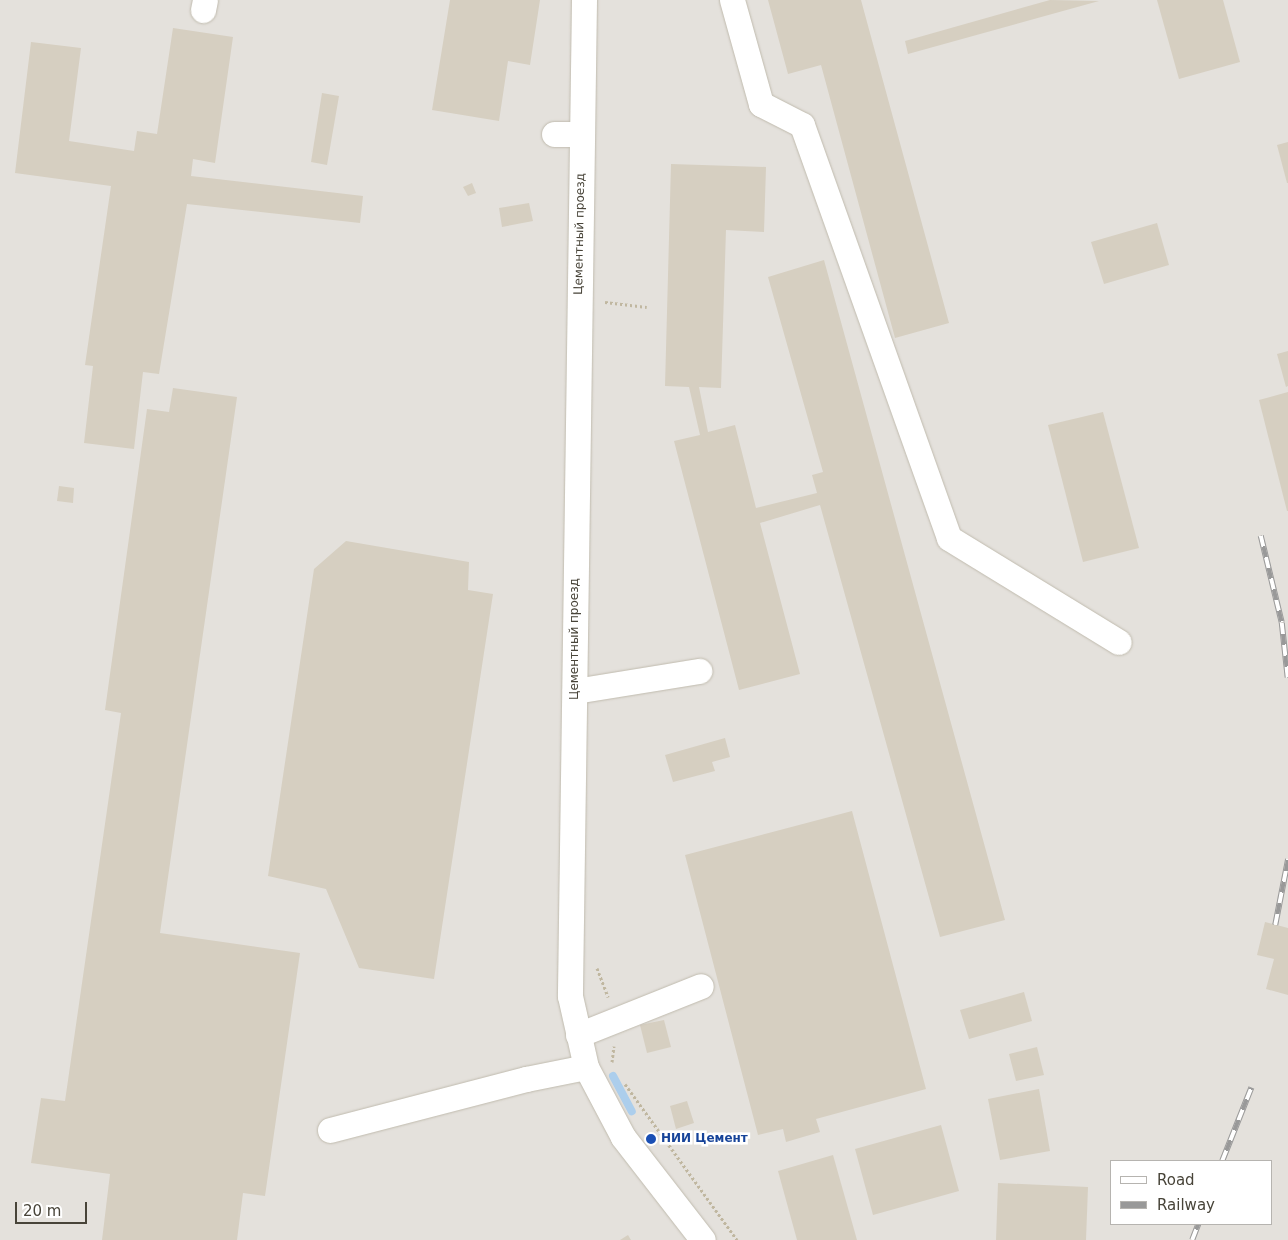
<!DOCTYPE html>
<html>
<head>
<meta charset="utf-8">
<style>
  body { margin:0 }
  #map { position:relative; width:1288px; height:1240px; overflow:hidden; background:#f4f2eb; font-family:"DejaVu Sans",sans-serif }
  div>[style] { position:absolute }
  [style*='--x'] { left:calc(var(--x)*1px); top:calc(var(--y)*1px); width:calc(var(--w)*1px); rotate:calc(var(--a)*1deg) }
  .industrial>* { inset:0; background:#e4e1dc }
  .stream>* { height:8px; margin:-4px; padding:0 4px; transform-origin:4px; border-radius:4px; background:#acceec }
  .building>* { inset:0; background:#d6cfc1 }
  .path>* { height:3px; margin-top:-1.5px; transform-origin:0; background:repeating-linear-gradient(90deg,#c0b7a0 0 2.5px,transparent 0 5px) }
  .roads { filter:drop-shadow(0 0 1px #c0bbae) drop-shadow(0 0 1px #c0bbae) }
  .minor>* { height:25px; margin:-12.5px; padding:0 12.5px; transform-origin:12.5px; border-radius:12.5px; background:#fff }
  .rail>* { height:5.5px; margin-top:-2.75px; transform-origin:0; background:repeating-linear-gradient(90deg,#fff 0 11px,#999 0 22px); box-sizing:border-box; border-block:1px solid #999 }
  .dots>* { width:14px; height:14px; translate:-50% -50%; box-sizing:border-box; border:2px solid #fff; border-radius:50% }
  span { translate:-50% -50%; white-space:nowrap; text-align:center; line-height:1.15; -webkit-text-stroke:5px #fff; paint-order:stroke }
  .street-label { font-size:12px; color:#484439 }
  .transit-label { font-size:12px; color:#164399; font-weight:700 }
  .left { translate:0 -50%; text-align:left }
  .legend { position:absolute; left:1110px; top:1160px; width:162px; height:65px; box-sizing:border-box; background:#fff; border:1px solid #b6b4b0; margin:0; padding:6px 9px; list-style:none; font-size:15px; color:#484439 }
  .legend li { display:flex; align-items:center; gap:10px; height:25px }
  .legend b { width:25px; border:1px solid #b6b4b0 }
  .scale { position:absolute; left:15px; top:1202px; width:72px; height:22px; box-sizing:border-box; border:2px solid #484439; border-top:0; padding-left:6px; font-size:15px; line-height:18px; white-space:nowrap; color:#484439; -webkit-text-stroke:4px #fff; paint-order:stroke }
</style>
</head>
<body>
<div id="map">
  <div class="industrial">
    <div style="clip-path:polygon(evenodd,0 0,1288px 0,1288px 1240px,0 1240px,0 0,1112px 1161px,1272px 1161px,1272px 1224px,1112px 1224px,1112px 1161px)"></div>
  </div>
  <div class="stream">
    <div style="--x:613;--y:1076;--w:40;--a:62"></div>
  </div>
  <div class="building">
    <div style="clip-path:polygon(450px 0,540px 0,530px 65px,508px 61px,499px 121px,432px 110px)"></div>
    <div style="clip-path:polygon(768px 0,861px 0,949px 323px,895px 338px,821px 65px,788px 74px)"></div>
    <div style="clip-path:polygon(1050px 0,1099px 1px,908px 54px,905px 41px)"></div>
    <div style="clip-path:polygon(1157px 0,1223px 0,1240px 62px,1179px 79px)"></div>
    <div style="clip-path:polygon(173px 28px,233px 37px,215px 163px,193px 159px,191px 176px,363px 196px,360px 223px,187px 204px,159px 374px,143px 372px,134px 449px,84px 443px,93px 366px,85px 365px,111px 186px,15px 173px,31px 42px,81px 48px,69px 141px,134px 151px,137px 131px,157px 134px)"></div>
    <div style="clip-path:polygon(322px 93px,339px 96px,327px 165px,311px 162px)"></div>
    <div style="clip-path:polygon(1288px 142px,1288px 183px,1287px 183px,1277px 145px)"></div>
    <div style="clip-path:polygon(671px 164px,766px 167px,764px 232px,726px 230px,721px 388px,699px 387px,708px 432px,735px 425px,756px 508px,817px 493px,812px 475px,823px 472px,768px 277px,824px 260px,1005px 920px,940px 937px,820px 505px,760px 523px,800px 674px,739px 690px,674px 441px,700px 435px,689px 387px,665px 386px)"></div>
    <div style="clip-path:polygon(472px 183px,476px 193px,468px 196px,463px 187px)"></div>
    <div style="clip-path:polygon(529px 203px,533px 221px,502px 227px,499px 208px)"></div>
    <div style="clip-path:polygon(1157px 223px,1169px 265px,1104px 284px,1091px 242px)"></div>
    <div style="clip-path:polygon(1288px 351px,1288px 386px,1286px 387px,1277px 354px)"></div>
    <div style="clip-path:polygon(173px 388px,237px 397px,160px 933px,300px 953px,265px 1196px,243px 1193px,237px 1240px,102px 1240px,110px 1174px,31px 1163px,41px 1098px,65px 1101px,121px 713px,105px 710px,147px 409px,169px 412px)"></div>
    <div style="clip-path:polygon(1288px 392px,1288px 511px,1287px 511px,1259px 400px)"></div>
    <div style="clip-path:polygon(1103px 412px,1139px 548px,1083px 562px,1048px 425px)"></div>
    <div style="clip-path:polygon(59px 486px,74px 488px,73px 503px,57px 501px)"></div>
    <div style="clip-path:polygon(346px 541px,469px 562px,468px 590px,493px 594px,434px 979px,359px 968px,326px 889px,268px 876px,314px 569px)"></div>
    <div style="clip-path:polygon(725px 738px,730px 757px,712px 762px,715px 771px,673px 782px,665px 755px)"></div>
    <div style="clip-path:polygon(852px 811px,926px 1089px,816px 1119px,820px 1132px,786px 1142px,783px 1129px,758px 1135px,685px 855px)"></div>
    <div style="clip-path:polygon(1265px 922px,1288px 928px,1288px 995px,1266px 989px,1274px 959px,1257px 955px)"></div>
    <div style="clip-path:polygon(1024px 992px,1032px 1021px,969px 1039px,960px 1010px)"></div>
    <div style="clip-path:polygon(664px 1020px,671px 1047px,647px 1053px,640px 1025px)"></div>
    <div style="clip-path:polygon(1037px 1047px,1044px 1075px,1016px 1081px,1009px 1054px)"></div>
    <div style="clip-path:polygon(1039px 1089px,1050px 1151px,1000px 1160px,988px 1099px)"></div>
    <div style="clip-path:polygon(687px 1101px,694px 1123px,676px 1129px,670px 1106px)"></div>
    <div style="clip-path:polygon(941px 1125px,959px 1191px,873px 1215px,855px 1149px)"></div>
    <div style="clip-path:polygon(833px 1155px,857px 1240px,797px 1240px,778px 1171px)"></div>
    <div style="clip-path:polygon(998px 1183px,1088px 1187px,1086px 1240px,996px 1240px)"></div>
    <div style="clip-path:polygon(628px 1235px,631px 1240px,620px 1240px)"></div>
  </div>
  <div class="path">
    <div style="--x:605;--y:302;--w:42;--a:6.8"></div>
    <div style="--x:597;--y:968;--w:31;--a:69"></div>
    <div style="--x:612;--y:1062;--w:16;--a:-83"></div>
    <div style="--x:625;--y:1084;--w:192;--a:54.3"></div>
  </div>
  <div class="roads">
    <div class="minor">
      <div style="--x:584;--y:0;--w:996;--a:90.81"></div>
      <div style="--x:570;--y:996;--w:73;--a:77.3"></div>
      <div style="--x:586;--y:1067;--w:79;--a:62.1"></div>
      <div style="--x:623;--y:1137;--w:130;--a:52.2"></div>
      <div style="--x:732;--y:0;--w:108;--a:74.4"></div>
      <div style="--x:761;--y:104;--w:46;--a:27.1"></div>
      <div style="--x:802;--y:125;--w:438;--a:70.4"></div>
      <div style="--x:949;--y:538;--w:199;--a:31.5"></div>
      <div style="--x:203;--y:10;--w:10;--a:-79"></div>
      <div style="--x:554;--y:134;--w:27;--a:0"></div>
      <div style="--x:575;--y:691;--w:126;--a:-9.2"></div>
      <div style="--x:578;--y:1035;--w:132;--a:-21.7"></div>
      <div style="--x:330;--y:1130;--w:203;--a:-14.6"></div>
      <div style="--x:526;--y:1079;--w:61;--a:-11.3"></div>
    </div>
  </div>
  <div class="rail">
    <div style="--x:1261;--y:536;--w:89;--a:76.4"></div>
    <div style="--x:1282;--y:623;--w:55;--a:83.8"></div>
    <div style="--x:1275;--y:925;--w:67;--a:-78.9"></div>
    <div style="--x:1222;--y:1161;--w:79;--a:-68.3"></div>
    <div style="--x:1192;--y:1240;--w:17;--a:-69"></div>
  </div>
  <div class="dots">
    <div style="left:651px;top:1139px;background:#1a4fb4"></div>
  </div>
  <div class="street-label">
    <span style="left:580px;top:234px;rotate:-89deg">Цементный проезд</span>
    <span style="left:575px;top:639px;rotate:-90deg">Цементный проезд</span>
  </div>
  <div class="transit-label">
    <span class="left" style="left:661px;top:1139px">НИИ Цемент</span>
  </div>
  <ul class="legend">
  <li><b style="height:6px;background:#fff"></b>Road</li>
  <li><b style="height:6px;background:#999"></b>Railway</li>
  </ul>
  <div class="scale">20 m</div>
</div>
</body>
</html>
